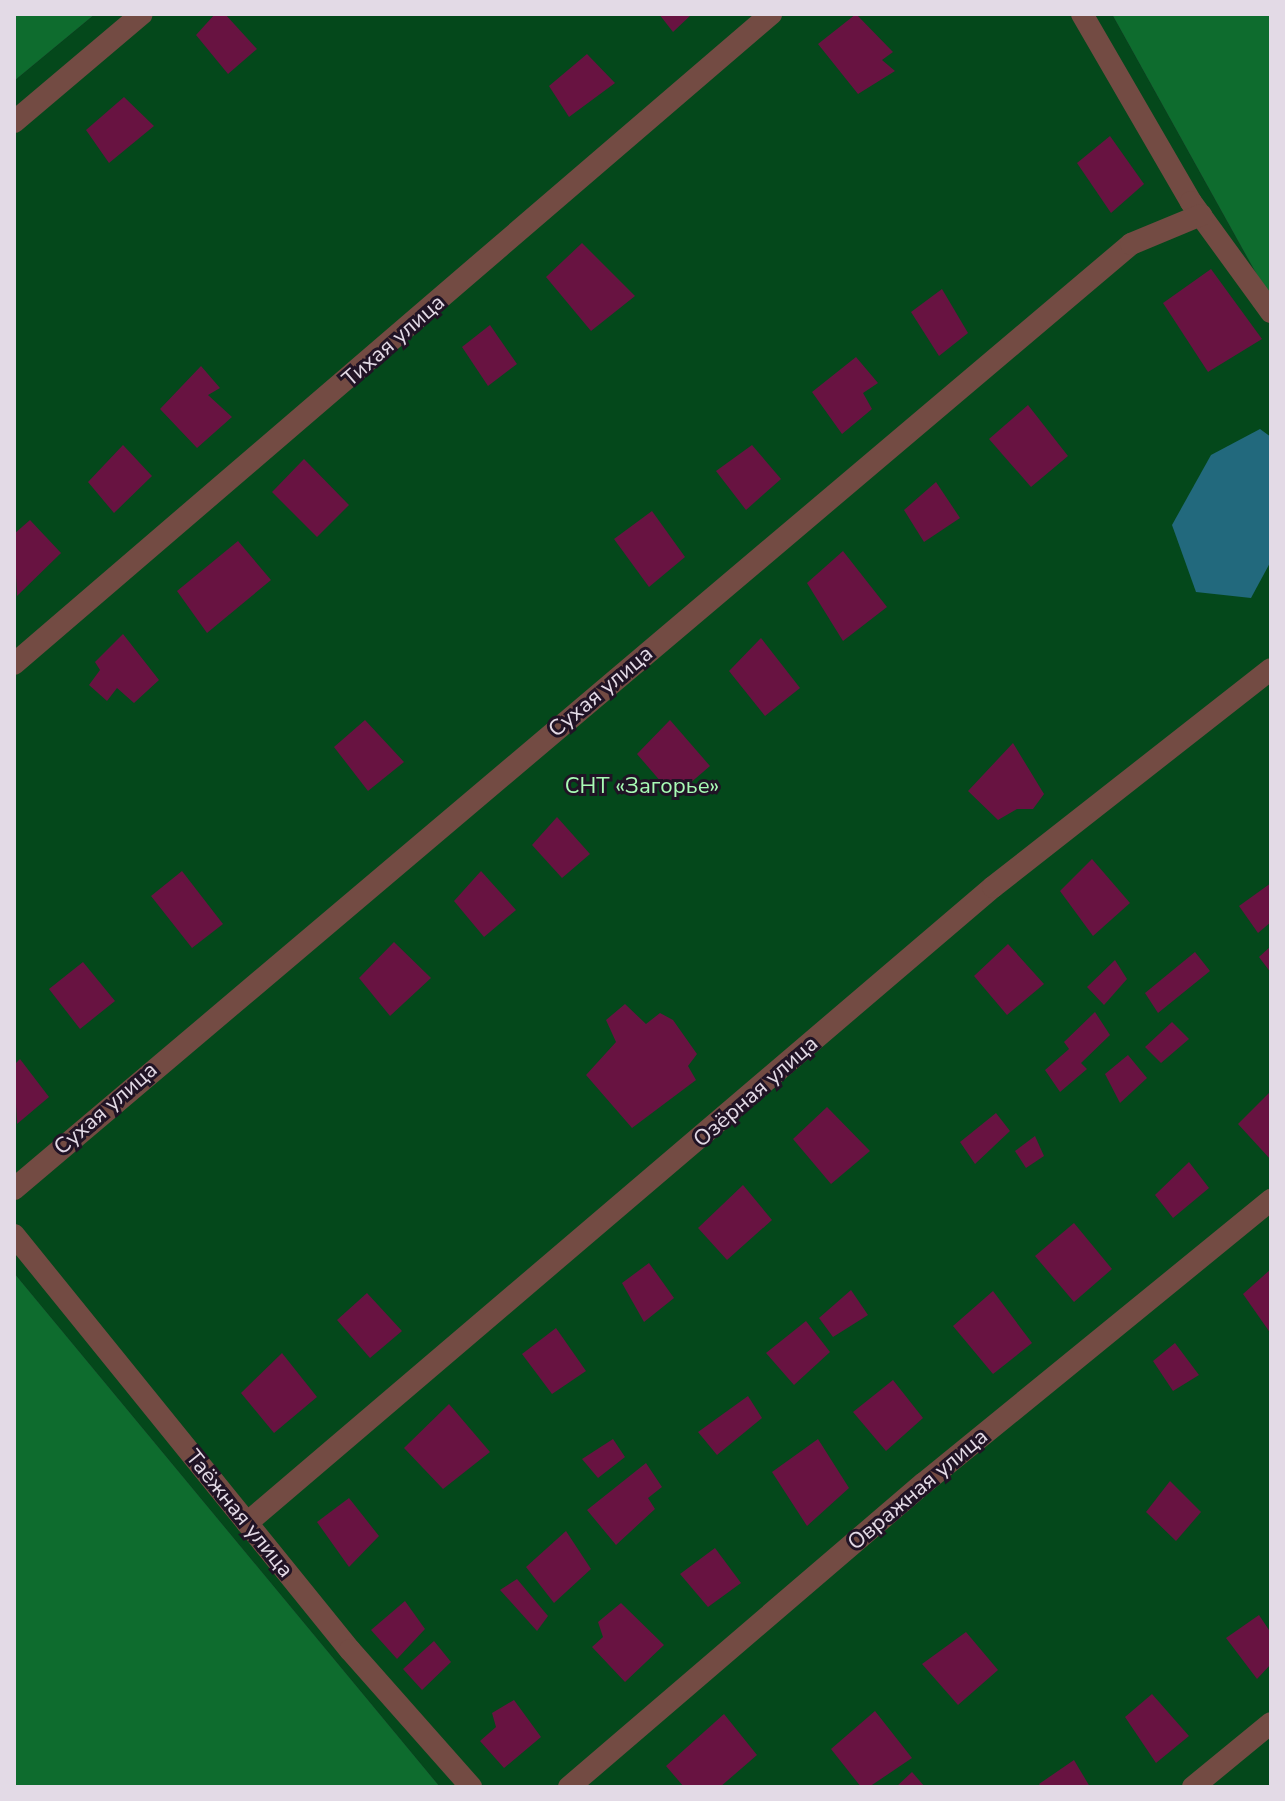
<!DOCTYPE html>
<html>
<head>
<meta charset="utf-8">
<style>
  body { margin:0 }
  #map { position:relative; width:1285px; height:1801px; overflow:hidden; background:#291c2f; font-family:"Nunito Sans",sans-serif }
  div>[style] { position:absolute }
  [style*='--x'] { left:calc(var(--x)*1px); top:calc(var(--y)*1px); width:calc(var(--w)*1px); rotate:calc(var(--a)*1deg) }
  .green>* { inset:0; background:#04481b }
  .forest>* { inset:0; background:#0e6c2e }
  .water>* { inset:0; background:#22697d }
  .building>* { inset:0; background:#681341 }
  .minor>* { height:22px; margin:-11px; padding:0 11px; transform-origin:11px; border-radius:11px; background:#734b43 }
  span { translate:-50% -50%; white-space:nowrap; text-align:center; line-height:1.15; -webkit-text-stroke:6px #201325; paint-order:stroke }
  .street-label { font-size:22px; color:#e3dae6 }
  .park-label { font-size:22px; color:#a8fbb5 }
  .frame { position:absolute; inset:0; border:16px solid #e3dae6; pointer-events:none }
</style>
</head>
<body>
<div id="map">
  <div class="green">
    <div style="clip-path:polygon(95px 14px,1112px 14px,1271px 300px,1271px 1787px,440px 1787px,14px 1273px,14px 81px)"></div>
  </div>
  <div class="forest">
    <div style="clip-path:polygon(14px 14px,95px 14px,14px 81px)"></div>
    <div style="clip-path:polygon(1112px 14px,1271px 14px,1271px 300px)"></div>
    <div style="clip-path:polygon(14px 1273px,440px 1787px,14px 1787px)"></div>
  </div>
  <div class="water">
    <div style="clip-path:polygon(1260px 429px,1271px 437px,1271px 561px,1251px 598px,1196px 592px,1172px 525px,1211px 455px)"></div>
  </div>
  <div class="building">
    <div style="clip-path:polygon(215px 14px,225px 14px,257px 49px,228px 74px,196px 35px)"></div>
    <div style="clip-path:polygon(659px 14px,692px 14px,673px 32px)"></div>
    <div style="clip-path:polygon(856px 14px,893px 52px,882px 60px,895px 71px,858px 94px,818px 44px)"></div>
    <div style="clip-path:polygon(587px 54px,615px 83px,569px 117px,549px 86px)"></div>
    <div style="clip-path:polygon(124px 97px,154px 126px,109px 163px,86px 130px)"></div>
    <div style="clip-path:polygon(1110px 136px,1144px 184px,1111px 213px,1077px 163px)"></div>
    <div style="clip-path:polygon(582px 243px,635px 296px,591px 331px,546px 277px)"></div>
    <div style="clip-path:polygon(1211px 269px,1262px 339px,1208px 372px,1163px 303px)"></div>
    <div style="clip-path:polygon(942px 289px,968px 333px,939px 356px,911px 312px)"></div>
    <div style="clip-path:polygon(490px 325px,517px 364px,488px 386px,462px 347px)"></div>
    <div style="clip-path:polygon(856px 357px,878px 383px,863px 393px,872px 409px,842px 434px,812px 392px)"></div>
    <div style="clip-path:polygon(201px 366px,220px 388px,208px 395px,232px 417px,197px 448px,160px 409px)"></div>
    <div style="clip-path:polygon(1028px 405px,1068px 456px,1031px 487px,989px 439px)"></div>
    <div style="clip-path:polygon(123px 445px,152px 476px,114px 513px,88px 482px)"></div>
    <div style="clip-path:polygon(752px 445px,781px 479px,746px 510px,716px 471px)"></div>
    <div style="clip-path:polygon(304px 459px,349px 505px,317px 537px,272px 492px)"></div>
    <div style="clip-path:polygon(936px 482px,960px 518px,924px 542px,904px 510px)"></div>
    <div style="clip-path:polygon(652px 511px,685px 557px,649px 587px,614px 539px)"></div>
    <div style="clip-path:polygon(30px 520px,61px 553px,17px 596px,14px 534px)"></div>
    <div style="clip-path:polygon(238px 541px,271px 580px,207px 633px,177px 591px)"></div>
    <div style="clip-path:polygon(843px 551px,887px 607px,843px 641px,807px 583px)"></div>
    <div style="clip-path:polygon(123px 634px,159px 680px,134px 703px,117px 688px,107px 701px,89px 685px,100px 670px,95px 662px)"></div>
    <div style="clip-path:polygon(761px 638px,800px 688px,765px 716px,729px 671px)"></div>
    <div style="clip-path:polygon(365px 720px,404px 762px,368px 791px,334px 747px)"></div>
    <div style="clip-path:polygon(670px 720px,710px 766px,674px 797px,637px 754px)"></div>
    <div style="clip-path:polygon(1013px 743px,1044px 794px,1033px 809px,1017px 809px,998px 820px,968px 791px)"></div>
    <div style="clip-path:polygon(557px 817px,590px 854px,562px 878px,532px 845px)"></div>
    <div style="clip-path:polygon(1092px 859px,1130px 903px,1093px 936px,1060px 891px)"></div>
    <div style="clip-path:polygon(182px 871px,223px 924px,192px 948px,151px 896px)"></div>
    <div style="clip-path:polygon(481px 871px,516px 910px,484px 937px,454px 901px)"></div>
    <div style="clip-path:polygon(1271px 883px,1271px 922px,1258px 933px,1239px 906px)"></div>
    <div style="clip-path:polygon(394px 942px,431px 978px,390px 1016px,359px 978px)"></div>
    <div style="clip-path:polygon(1008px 944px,1044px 984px,1007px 1015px,974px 976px)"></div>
    <div style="clip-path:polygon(1271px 946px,1271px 973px,1259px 957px)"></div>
    <div style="clip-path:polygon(1195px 952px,1210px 971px,1158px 1013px,1145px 993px)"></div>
    <div style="clip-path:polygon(1115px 960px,1127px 979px,1104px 1005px,1087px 987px)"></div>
    <div style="clip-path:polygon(83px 962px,115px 1001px,80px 1029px,49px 989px)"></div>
    <div style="clip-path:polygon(625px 1004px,646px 1024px,660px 1013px,673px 1020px,697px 1054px,688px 1066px,696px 1080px,632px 1128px,586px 1075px,616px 1042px,606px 1020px)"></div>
    <div style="clip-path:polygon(1095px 1012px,1110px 1035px,1081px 1063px,1087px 1069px,1060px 1092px,1045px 1070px,1069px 1049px,1064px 1042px)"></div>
    <div style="clip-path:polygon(1172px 1022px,1189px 1039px,1161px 1063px,1145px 1047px)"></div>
    <div style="clip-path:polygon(1128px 1055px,1147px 1078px,1120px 1103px,1105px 1074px)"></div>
    <div style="clip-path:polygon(20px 1059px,49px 1097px,17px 1124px,14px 1065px)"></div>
    <div style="clip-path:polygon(1271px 1091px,1271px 1160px,1238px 1124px)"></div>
    <div style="clip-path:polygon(827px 1107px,870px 1151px,831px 1184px,793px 1139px)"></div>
    <div style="clip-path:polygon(996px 1113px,1010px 1131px,975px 1164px,960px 1142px)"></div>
    <div style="clip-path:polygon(1035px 1136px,1044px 1156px,1026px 1168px,1015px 1151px)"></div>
    <div style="clip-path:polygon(1189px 1162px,1209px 1188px,1173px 1218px,1155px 1195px)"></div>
    <div style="clip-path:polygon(743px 1185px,772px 1220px,727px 1260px,698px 1228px)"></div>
    <div style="clip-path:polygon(1074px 1223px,1112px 1269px,1074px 1302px,1035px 1256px)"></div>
    <div style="clip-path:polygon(649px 1263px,674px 1298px,644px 1322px,622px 1283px)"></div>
    <div style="clip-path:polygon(1271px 1269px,1271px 1334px,1243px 1294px)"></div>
    <div style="clip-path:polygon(851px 1290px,868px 1315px,833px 1337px,819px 1318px)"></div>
    <div style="clip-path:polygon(993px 1291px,1032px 1343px,993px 1374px,953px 1326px)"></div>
    <div style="clip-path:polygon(367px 1293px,402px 1331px,370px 1358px,337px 1320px)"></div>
    <div style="clip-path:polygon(806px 1321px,830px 1352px,794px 1385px,766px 1353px)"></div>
    <div style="clip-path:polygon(556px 1328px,586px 1371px,552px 1394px,522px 1354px)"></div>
    <div style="clip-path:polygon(1175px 1343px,1199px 1375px,1173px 1391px,1153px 1361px)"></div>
    <div style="clip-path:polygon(282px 1353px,317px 1397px,274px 1433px,241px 1393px)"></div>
    <div style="clip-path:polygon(893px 1380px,923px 1418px,886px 1451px,853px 1412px)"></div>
    <div style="clip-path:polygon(748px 1396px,762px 1418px,717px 1455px,698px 1432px)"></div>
    <div style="clip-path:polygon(449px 1404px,490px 1452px,443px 1489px,404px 1448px)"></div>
    <div style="clip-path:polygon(613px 1439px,625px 1457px,598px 1478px,582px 1459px)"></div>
    <div style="clip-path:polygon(818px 1439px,849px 1488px,807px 1526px,772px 1472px)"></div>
    <div style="clip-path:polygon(646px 1463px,662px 1487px,648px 1498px,655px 1509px,616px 1545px,587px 1510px)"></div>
    <div style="clip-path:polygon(1170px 1481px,1201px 1512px,1176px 1541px,1146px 1512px)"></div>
    <div style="clip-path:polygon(349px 1498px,379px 1536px,349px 1567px,317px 1522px)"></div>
    <div style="clip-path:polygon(566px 1531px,591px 1569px,554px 1603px,526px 1567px)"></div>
    <div style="clip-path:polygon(715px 1548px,741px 1583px,708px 1607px,680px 1574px)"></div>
    <div style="clip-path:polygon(517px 1579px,548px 1616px,537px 1631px,500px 1590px)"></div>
    <div style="clip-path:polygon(405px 1601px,425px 1629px,397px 1659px,371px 1630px)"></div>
    <div style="clip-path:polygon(621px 1603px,664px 1645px,625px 1682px,592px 1647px,603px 1637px,598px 1622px)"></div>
    <div style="clip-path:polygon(1259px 1615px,1271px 1633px,1271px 1664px,1257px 1679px,1226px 1638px)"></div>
    <div style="clip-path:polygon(966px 1632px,998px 1670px,958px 1705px,922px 1664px)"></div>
    <div style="clip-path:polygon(434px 1641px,451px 1662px,422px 1690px,403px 1669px)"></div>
    <div style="clip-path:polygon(1152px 1694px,1189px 1736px,1156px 1763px,1125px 1717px)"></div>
    <div style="clip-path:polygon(514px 1700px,541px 1737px,504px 1768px,480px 1741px,496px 1727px,492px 1713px)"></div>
    <div style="clip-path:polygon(875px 1711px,912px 1758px,869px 1787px,861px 1787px,831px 1749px)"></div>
    <div style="clip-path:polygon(724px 1714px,757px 1755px,720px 1787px,684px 1787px,666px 1766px)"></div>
    <div style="clip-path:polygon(1074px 1760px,1090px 1787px,1041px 1787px,1039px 1784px)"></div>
    <div style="clip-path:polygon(912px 1772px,925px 1787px,896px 1787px)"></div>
  </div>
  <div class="minor">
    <div style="--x:1082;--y:14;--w:217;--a:59.9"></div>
    <div style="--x:1191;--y:202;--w:136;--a:54"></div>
    <div style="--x:14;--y:122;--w:167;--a:-40.2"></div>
    <div style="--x:14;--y:664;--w:998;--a:-40.65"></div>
    <div style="--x:14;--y:1189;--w:1463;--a:-40.23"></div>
    <div style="--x:1131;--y:244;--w:76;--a:-22.5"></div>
    <div style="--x:14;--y:1235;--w:534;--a:51.01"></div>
    <div style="--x:350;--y:1650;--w:183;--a:48.5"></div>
    <div style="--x:247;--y:1523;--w:980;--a:-40.45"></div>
    <div style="--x:993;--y:887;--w:353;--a:-38.1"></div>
    <div style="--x:569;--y:1787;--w:467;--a:-40.6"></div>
    <div style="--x:924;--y:1483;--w:448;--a:-39.2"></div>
    <div style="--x:1193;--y:1787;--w:101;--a:-39.4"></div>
  </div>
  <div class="street-label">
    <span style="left:394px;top:341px;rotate:-41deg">Тихая улица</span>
    <span style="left:601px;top:692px;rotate:-40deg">Сухая улица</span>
    <span style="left:756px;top:1092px;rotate:-41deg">Озёрная улица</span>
    <span style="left:106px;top:1109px;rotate:-41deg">Сухая улица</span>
    <span style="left:918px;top:1490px;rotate:-40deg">Овражная улица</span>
    <span style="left:239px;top:1514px;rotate:51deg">Таёжная улица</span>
  </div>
  <div class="park-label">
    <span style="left:642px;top:787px">СНТ «Загорье»</span>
  </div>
  <div class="frame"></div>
</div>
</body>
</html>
